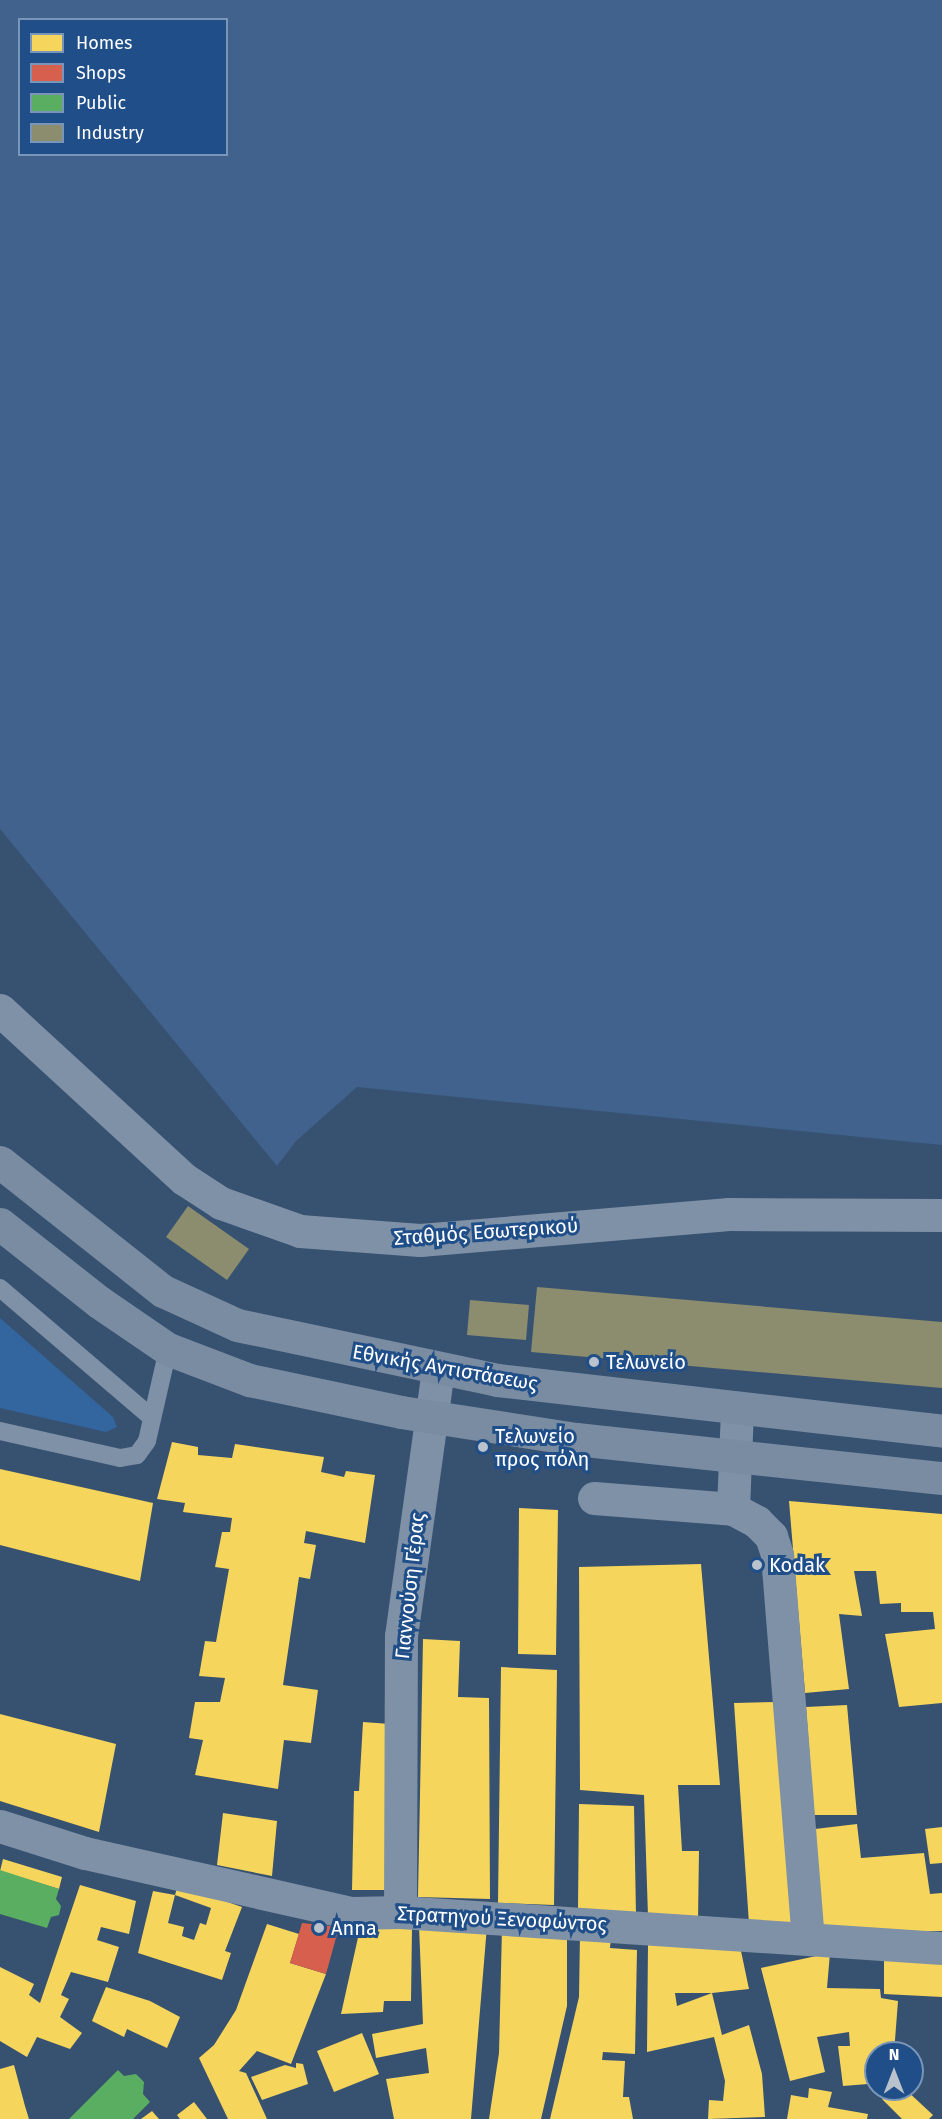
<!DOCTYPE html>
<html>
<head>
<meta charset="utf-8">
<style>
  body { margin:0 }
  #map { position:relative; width:942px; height:2119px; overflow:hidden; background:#375171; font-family:"Fira Sans",sans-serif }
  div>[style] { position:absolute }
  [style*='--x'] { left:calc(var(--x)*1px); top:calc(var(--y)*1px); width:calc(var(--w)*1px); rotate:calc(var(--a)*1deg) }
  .green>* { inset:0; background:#33659f }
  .water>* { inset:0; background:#41628c }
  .homes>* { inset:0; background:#f6d55c }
  .shops>* { inset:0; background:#d6604d }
  .public>* { inset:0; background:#5aae61 }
  .industry>* { inset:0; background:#8c8c6e }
  .service>* { height:18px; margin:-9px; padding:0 9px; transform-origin:9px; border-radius:9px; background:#7e91a6 }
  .minor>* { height:33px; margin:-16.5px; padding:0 16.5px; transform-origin:16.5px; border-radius:16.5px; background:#7e91a6 }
  .secondary>* { height:33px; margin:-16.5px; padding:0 16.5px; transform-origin:16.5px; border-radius:16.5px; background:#798ca1 }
  .dots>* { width:16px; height:16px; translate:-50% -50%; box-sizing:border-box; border:3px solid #1f4e89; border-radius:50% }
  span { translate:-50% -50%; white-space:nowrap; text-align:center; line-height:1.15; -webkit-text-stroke:6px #1f4e89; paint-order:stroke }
  .street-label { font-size:20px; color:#fff }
  .poi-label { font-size:20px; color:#fff }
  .left { translate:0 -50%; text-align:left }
  .legend { position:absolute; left:18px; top:18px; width:210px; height:138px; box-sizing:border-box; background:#1f4e89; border:2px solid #7995b8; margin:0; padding:8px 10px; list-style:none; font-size:18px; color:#fff }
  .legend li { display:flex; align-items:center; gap:12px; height:30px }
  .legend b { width:30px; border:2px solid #7995b8 }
  .north { position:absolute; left:864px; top:2041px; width:60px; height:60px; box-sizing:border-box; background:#1f4e89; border:2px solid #7995b8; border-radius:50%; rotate:0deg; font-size:16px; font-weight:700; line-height:24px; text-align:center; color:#fff }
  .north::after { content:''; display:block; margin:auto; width:21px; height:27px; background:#b9c2cd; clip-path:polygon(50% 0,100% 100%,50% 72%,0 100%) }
</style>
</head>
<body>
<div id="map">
  <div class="green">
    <div style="clip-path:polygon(0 1318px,113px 1417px,117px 1427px,106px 1432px,0 1408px)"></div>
  </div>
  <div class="water">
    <div style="clip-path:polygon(evenodd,0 0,942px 0,942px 1145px,357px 1087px,296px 1141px,277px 1166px,0 829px,0 0,20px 20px,226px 20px,226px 154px,20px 154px,20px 20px)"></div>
  </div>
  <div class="homes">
    <div style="clip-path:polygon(172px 1442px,198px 1447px,198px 1455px,232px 1458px,235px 1444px,324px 1457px,321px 1472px,344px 1477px,346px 1471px,375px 1475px,365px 1543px,306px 1531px,304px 1543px,316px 1545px,310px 1579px,299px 1577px,283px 1685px,318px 1690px,311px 1743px,284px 1740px,278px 1789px,195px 1775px,203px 1740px,189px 1738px,195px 1702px,220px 1702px,225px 1678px,199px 1676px,205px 1641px,216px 1642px,229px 1569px,215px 1567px,222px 1532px,230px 1532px,232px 1518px,183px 1512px,185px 1503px,157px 1499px)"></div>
    <div style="clip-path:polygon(0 1469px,153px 1503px,140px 1581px,0 1545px)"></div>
    <div style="clip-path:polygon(789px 1501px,942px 1514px,942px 1703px,899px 1707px,885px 1634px,935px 1629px,933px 1612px,901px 1612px,901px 1603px,880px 1604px,876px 1571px,854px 1571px,862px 1616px,839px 1614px,849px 1689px,805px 1693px)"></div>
    <div style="clip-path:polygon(519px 1508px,558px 1510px,556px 1655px,518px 1654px)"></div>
    <div style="clip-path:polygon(701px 1564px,720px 1785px,678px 1785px,682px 1851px,699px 1851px,698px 1921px,648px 1916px,644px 1795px,580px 1790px,579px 1567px)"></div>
    <div style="clip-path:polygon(423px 1639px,460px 1641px,458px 1697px,489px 1698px,490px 1899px,418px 1897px)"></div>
    <div style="clip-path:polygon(501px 1667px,557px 1670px,554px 1905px,498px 1903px)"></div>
    <div style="clip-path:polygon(777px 1702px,793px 1927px,749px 1924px,743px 1835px,734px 1703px)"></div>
    <div style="clip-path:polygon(847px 1705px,857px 1815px,814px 1815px,806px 1707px)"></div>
    <div style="clip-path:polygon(0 1714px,116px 1744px,99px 1832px,0 1801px)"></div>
    <div style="clip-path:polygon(363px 1722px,390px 1724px,388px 1890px,352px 1890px,354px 1791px,359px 1791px)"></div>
    <div style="clip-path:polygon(579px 1804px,634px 1806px,636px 1915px,578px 1909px)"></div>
    <div style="clip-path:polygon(223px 1813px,277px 1821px,272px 1876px,217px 1865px)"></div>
    <div style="clip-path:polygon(857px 1824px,861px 1858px,924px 1853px,930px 1894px,942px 1893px,942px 1931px,823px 1933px,815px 1829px)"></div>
    <div style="clip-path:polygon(942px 1827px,942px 1863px,930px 1864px,925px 1829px)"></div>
    <div style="clip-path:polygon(3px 1859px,62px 1877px,59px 1889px,0 1871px)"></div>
    <div style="clip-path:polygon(80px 1885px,136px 1901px,129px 1934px,101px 1927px,97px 1940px,119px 1947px,108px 1982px,71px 1972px,61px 1995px,69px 1999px,60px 2017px,82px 2033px,70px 2049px,37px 2037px,27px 2057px,0 2041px,0 1967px,34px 1984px,29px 1995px,40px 2003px)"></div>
    <div style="clip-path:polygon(178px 1885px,242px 1907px,225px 1951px,231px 1953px,222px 1980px,138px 1953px,153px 1891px,175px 1895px,168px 1923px,184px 1927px,182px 1936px,194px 1940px,200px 1923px,206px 1925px,211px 1908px,175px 1895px)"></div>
    <div style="clip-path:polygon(267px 1924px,299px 1934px,290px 1963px,326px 1974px,291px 2064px,257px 2051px,239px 2071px,246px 2073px,267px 2119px,228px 2119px,199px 2058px,214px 2045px,236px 2010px)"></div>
    <div style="clip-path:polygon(361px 1924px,412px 1927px,411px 2001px,384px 2001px,383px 2012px,341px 2014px)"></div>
    <div style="clip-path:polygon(419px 1926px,487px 1926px,471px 2119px,394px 2119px,386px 2079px,429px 2073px,426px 2048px,376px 2058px,372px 2034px,423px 2024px)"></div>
    <div style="clip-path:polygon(502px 1928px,567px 1934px,567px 2006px,541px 2119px,489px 2119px,499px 2053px)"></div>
    <div style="clip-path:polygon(580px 1934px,611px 1937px,610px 1948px,637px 1950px,635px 2054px,603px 2052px,602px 2060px,625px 2061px,623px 2097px,629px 2097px,633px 2119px,550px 2119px,579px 1997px)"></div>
    <div style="clip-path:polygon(evenodd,648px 1944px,741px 1951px,749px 1989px,712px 1993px,722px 2035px,749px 2025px,762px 2074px,765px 2117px,708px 2119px,709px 2100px,723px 2101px,725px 2081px,714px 2037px,647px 2052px,648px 1944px,675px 1993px,712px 1993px,677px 2006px,675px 1993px)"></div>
    <div style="clip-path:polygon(830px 1953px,827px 1988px,880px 1989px,881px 1998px,898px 2001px,894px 2053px,876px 2053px,876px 2076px,868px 2077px,868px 2084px,843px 2086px,838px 2046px,850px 2046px,849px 2032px,817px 2037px,825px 2072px,790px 2081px,761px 1968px)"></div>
    <div style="clip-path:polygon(942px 1958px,942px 1997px,884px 1994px,884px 1960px)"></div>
    <div style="clip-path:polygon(106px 1987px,150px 2001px,180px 2017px,167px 2048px,127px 2029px,124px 2037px,92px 2021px)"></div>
    <div style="clip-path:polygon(362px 2033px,379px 2074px,334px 2092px,317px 2051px)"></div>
    <div style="clip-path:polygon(296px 2063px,303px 2064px,308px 2084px,262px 2100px,251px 2077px,285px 2065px,296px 2068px)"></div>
    <div style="clip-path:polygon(14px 2065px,25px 2106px,29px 2119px,0 2119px,0 2069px)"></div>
    <div style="clip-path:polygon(809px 2088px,832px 2092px,828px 2107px,868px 2114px,867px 2119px,787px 2119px,791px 2095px,808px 2098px)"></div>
    <div style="clip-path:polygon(891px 2089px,905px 2089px,933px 2115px,929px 2119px,902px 2119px,882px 2099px)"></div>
    <div style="clip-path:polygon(194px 2102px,207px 2119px,180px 2119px,177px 2115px)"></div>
    <div style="clip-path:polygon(152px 2111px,159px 2119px,141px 2119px)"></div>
  </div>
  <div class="shops">
    <div style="clip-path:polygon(302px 1923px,339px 1927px,326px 1974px,290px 1963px)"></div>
  </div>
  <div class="public">
    <div style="clip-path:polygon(0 1870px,59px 1889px,56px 1899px,61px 1906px,59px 1915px,51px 1917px,47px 1928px,0 1914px)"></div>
    <div style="clip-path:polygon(118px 2070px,124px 2076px,136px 2074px,144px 2082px,143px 2094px,150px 2102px,133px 2119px,69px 2119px)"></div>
  </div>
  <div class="industry">
    <div style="clip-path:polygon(188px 1206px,249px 1249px,227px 1280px,166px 1237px)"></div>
    <div style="clip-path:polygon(537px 1287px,942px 1322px,942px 1388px,531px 1352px)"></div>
    <div style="clip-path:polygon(470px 1300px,529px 1305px,526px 1340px,467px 1335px)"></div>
  </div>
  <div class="service">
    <div style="--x:0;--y:1288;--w:200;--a:40.5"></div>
    <div style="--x:0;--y:1431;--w:123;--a:12.7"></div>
    <div style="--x:120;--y:1458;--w:17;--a:-10"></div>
    <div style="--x:137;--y:1455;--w:17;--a:-54"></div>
    <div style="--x:147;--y:1441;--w:94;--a:-77.1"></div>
  </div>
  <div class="minor">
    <div style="--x:0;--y:1010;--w:250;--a:42.6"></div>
    <div style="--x:184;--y:1179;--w:44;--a:33"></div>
    <div style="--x:221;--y:1203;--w:84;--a:19.5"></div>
    <div style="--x:300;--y:1231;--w:120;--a:4.3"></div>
    <div style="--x:420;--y:1240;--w:310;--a:-4.8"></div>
    <div style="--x:729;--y:1214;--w:213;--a:0.3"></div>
    <div style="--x:594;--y:1498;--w:139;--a:4.5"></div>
    <div style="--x:733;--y:1509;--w:27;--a:28"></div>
    <div style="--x:757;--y:1522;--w:20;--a:45"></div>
    <div style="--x:771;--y:1536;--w:20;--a:72"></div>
    <div style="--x:777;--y:1555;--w:385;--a:85.4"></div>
    <div style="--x:733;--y:1509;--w:101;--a:-87.7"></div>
    <div style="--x:0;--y:1826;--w:89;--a:17.6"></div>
    <div style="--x:85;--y:1853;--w:274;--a:12.7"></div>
    <div style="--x:352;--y:1913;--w:48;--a:-1.2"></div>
    <div style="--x:400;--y:1912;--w:543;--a:3.8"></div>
    <div style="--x:400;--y:1912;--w:276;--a:-89.8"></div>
    <div style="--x:401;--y:1636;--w:270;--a:-82.1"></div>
  </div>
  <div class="secondary">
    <div style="--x:0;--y:1162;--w:208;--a:38.4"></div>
    <div style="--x:163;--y:1291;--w:81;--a:24.7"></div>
    <div style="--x:237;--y:1325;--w:266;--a:11.9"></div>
    <div style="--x:497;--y:1380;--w:448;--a:6.5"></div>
    <div style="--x:0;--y:1224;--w:126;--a:38.2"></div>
    <div style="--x:99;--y:1302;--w:83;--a:34.3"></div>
    <div style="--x:168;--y:1349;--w:87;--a:20.9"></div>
    <div style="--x:249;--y:1380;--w:155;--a:11.9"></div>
    <div style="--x:401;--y:1412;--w:177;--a:8.8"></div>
    <div style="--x:576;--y:1439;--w:368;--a:6.1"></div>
  </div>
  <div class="dots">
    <div style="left:594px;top:1362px;background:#b9c2cd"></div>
    <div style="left:483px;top:1447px;background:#b9c2cd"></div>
    <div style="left:757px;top:1565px;background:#b9c2cd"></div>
    <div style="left:319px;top:1928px;background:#b9c2cd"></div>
  </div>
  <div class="street-label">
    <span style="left:486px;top:1232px;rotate:-4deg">Σταθμός Εσωτερικού</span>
    <span style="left:445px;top:1368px;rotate:10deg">Εθνικής Αντιστάσεως</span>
    <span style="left:410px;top:1586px;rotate:-84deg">Γιαννούση Γέρας</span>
    <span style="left:502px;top:1919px;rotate:3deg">Στρατηγού Ξενοφώντος</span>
  </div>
  <div class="poi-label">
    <span class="left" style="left:606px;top:1362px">Τελωνείο</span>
    <span class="left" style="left:495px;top:1448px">Τελωνείο<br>προς πόλη</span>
    <span class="left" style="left:769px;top:1565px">Kodak</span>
    <span class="left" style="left:331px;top:1928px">Anna</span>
  </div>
  <ul class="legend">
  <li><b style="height:16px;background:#f6d55c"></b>Homes</li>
  <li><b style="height:16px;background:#d6604d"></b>Shops</li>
  <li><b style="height:16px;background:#5aae61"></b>Public</li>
  <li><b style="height:16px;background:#8c8c6e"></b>Industry</li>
  </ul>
  <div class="north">N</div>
</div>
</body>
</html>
